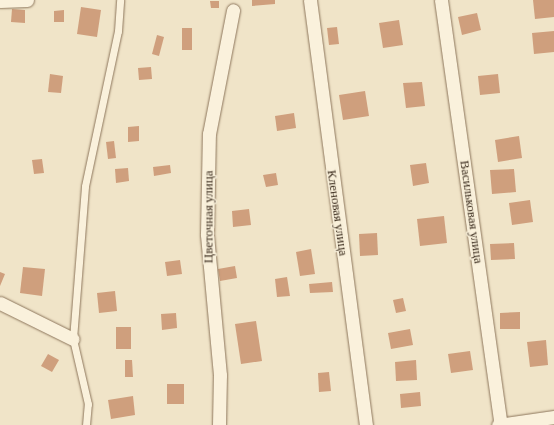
<!DOCTYPE html>
<html>
<head>
<meta charset="utf-8">
<style>
  body { margin:0 }
  #map { position:relative; width:554px; height:425px; overflow:hidden; background:#f0e4c8; font-family:"Crimson Pro",serif }
  div>[style] { position:absolute }
  [style*='--x'] { left:calc(var(--x)*1px); top:calc(var(--y)*1px); width:calc(var(--w)*1px); rotate:calc(var(--a)*1deg) }
  .building>* { inset:0; background:#cf9f7d }
  .roads { filter:drop-shadow(0 0 1px #8d765c) drop-shadow(0 0 1px #8d765c) }
  .lane>* { height:7px; margin:-3.5px; padding:0 3.5px; transform-origin:3.5px; border-radius:3.5px; background:#faf1dc }
  .street>* { height:13px; margin:-6.5px; padding:0 6.5px; transform-origin:6.5px; border-radius:6.5px; background:#faf1dc }
  span { translate:-50% -50%; white-space:nowrap; text-align:center; line-height:1.15; -webkit-text-stroke:3px #f7eed8; paint-order:stroke }
  .street-label { font-size:13px; color:#3d2e20 }
</style>
</head>
<body>
<div id="map">
  <div class="building">
    <div style="clip-path:polygon(252px 0,275px 0,275px 4px,252px 6px)"></div>
    <div style="clip-path:polygon(533px 0,554px 0,554px 17px,535px 19px)"></div>
    <div style="clip-path:polygon(210px 1px,219px 1px,219px 8px,211px 8px)"></div>
    <div style="clip-path:polygon(81px 7px,101px 10px,97px 37px,77px 34px)"></div>
    <div style="clip-path:polygon(12px 9px,25px 10px,25px 23px,11px 22px)"></div>
    <div style="clip-path:polygon(64px 10px,64px 22px,54px 22px,54px 11px)"></div>
    <div style="clip-path:polygon(477px 13px,481px 30px,462px 35px,458px 17px)"></div>
    <div style="clip-path:polygon(399px 20px,403px 45px,383px 48px,379px 23px)"></div>
    <div style="clip-path:polygon(337px 27px,339px 44px,329px 45px,327px 28px)"></div>
    <div style="clip-path:polygon(182px 28px,192px 28px,192px 50px,182px 50px)"></div>
    <div style="clip-path:polygon(554px 31px,554px 52px,534px 54px,532px 33px)"></div>
    <div style="clip-path:polygon(157px 35px,164px 37px,159px 56px,152px 54px)"></div>
    <div style="clip-path:polygon(151px 67px,152px 79px,139px 80px,138px 68px)"></div>
    <div style="clip-path:polygon(50px 74px,63px 76px,61px 93px,48px 92px)"></div>
    <div style="clip-path:polygon(498px 74px,500px 93px,480px 95px,478px 76px)"></div>
    <div style="clip-path:polygon(422px 82px,425px 106px,406px 108px,403px 83px)"></div>
    <div style="clip-path:polygon(365px 91px,369px 116px,343px 120px,339px 95px)"></div>
    <div style="clip-path:polygon(294px 113px,296px 128px,277px 131px,275px 116px)"></div>
    <div style="clip-path:polygon(139px 126px,139px 141px,128px 142px,128px 127px)"></div>
    <div style="clip-path:polygon(519px 136px,522px 158px,498px 162px,495px 140px)"></div>
    <div style="clip-path:polygon(114px 141px,116px 158px,108px 159px,106px 142px)"></div>
    <div style="clip-path:polygon(42px 159px,44px 173px,34px 174px,32px 160px)"></div>
    <div style="clip-path:polygon(426px 163px,429px 183px,413px 186px,410px 165px)"></div>
    <div style="clip-path:polygon(170px 165px,171px 173px,154px 176px,153px 167px)"></div>
    <div style="clip-path:polygon(128px 168px,129px 181px,116px 183px,115px 169px)"></div>
    <div style="clip-path:polygon(514px 169px,516px 192px,492px 194px,490px 170px)"></div>
    <div style="clip-path:polygon(276px 173px,278px 185px,266px 187px,263px 175px)"></div>
    <div style="clip-path:polygon(530px 200px,533px 222px,512px 225px,509px 203px)"></div>
    <div style="clip-path:polygon(249px 209px,251px 225px,233px 227px,232px 211px)"></div>
    <div style="clip-path:polygon(444px 216px,447px 243px,420px 246px,417px 219px)"></div>
    <div style="clip-path:polygon(377px 233px,378px 255px,360px 256px,359px 234px)"></div>
    <div style="clip-path:polygon(514px 243px,515px 259px,491px 260px,490px 244px)"></div>
    <div style="clip-path:polygon(311px 249px,315px 274px,300px 276px,296px 252px)"></div>
    <div style="clip-path:polygon(180px 260px,182px 274px,167px 276px,165px 262px)"></div>
    <div style="clip-path:polygon(235px 266px,237px 278px,220px 281px,218px 269px)"></div>
    <div style="clip-path:polygon(23px 267px,45px 269px,42px 296px,20px 293px)"></div>
    <div style="clip-path:polygon(0 272px,5px 274px,0 286px)"></div>
    <div style="clip-path:polygon(287px 277px,290px 296px,277px 297px,275px 279px)"></div>
    <div style="clip-path:polygon(332px 282px,333px 292px,310px 293px,309px 284px)"></div>
    <div style="clip-path:polygon(115px 291px,117px 311px,99px 313px,97px 293px)"></div>
    <div style="clip-path:polygon(403px 298px,406px 311px,396px 313px,393px 300px)"></div>
    <div style="clip-path:polygon(520px 312px,520px 329px,500px 329px,500px 313px)"></div>
    <div style="clip-path:polygon(176px 313px,177px 328px,162px 330px,161px 314px)"></div>
    <div style="clip-path:polygon(256px 321px,262px 361px,241px 364px,235px 324px)"></div>
    <div style="clip-path:polygon(116px 327px,131px 327px,131px 349px,116px 349px)"></div>
    <div style="clip-path:polygon(410px 329px,413px 345px,391px 349px,388px 333px)"></div>
    <div style="clip-path:polygon(546px 340px,548px 365px,530px 367px,527px 342px)"></div>
    <div style="clip-path:polygon(470px 351px,473px 370px,451px 373px,448px 354px)"></div>
    <div style="clip-path:polygon(48px 354px,59px 360px,52px 372px,41px 366px)"></div>
    <div style="clip-path:polygon(125px 360px,132px 360px,133px 377px,125px 377px)"></div>
    <div style="clip-path:polygon(416px 360px,417px 380px,396px 381px,395px 362px)"></div>
    <div style="clip-path:polygon(329px 372px,331px 391px,319px 392px,318px 373px)"></div>
    <div style="clip-path:polygon(167px 384px,184px 384px,184px 404px,167px 404px)"></div>
    <div style="clip-path:polygon(420px 392px,421px 406px,401px 408px,400px 394px)"></div>
    <div style="clip-path:polygon(133px 396px,135px 415px,111px 419px,108px 400px)"></div>
  </div>
  <div class="roads">
    <div class="lane">
      <div style="--x:86;--y:425;--w:21;--a:-85"></div>
      <div style="--x:88;--y:404;--w:67;--a:-103"></div>
      <div style="--x:73;--y:339;--w:153;--a:-85.5"></div>
      <div style="--x:85;--y:186;--w:158;--a:-78"></div>
      <div style="--x:118;--y:31;--w:31;--a:-86"></div>
    </div>
    <div class="street">
      <div style="--x:310;--y:0;--w:429;--a:82.5"></div>
      <div style="--x:441;--y:0;--w:429;--a:82"></div>
      <div style="--x:0;--y:1;--w:27;--a:-2"></div>
      <div style="--x:0;--y:303;--w:81;--a:26.3"></div>
      <div style="--x:219;--y:425;--w:50;--a:-88.9"></div>
      <div style="--x:220;--y:375;--w:142;--a:-95.3"></div>
      <div style="--x:207;--y:234;--w:100;--a:-88.9"></div>
      <div style="--x:209;--y:134;--w:126;--a:-79"></div>
      <div style="--x:498;--y:425;--w:57;--a:-8.1"></div>
    </div>
  </div>
  <div class="street-label">
    <span style="left:471px;top:212px;rotate:82deg">Васильковая улица</span>
    <span style="left:337px;top:213px;rotate:82deg">Кленовая улица</span>
    <span style="left:209px;top:217px;rotate:-90deg">Цветочная улица</span>
  </div>
</div>
</body>
</html>
